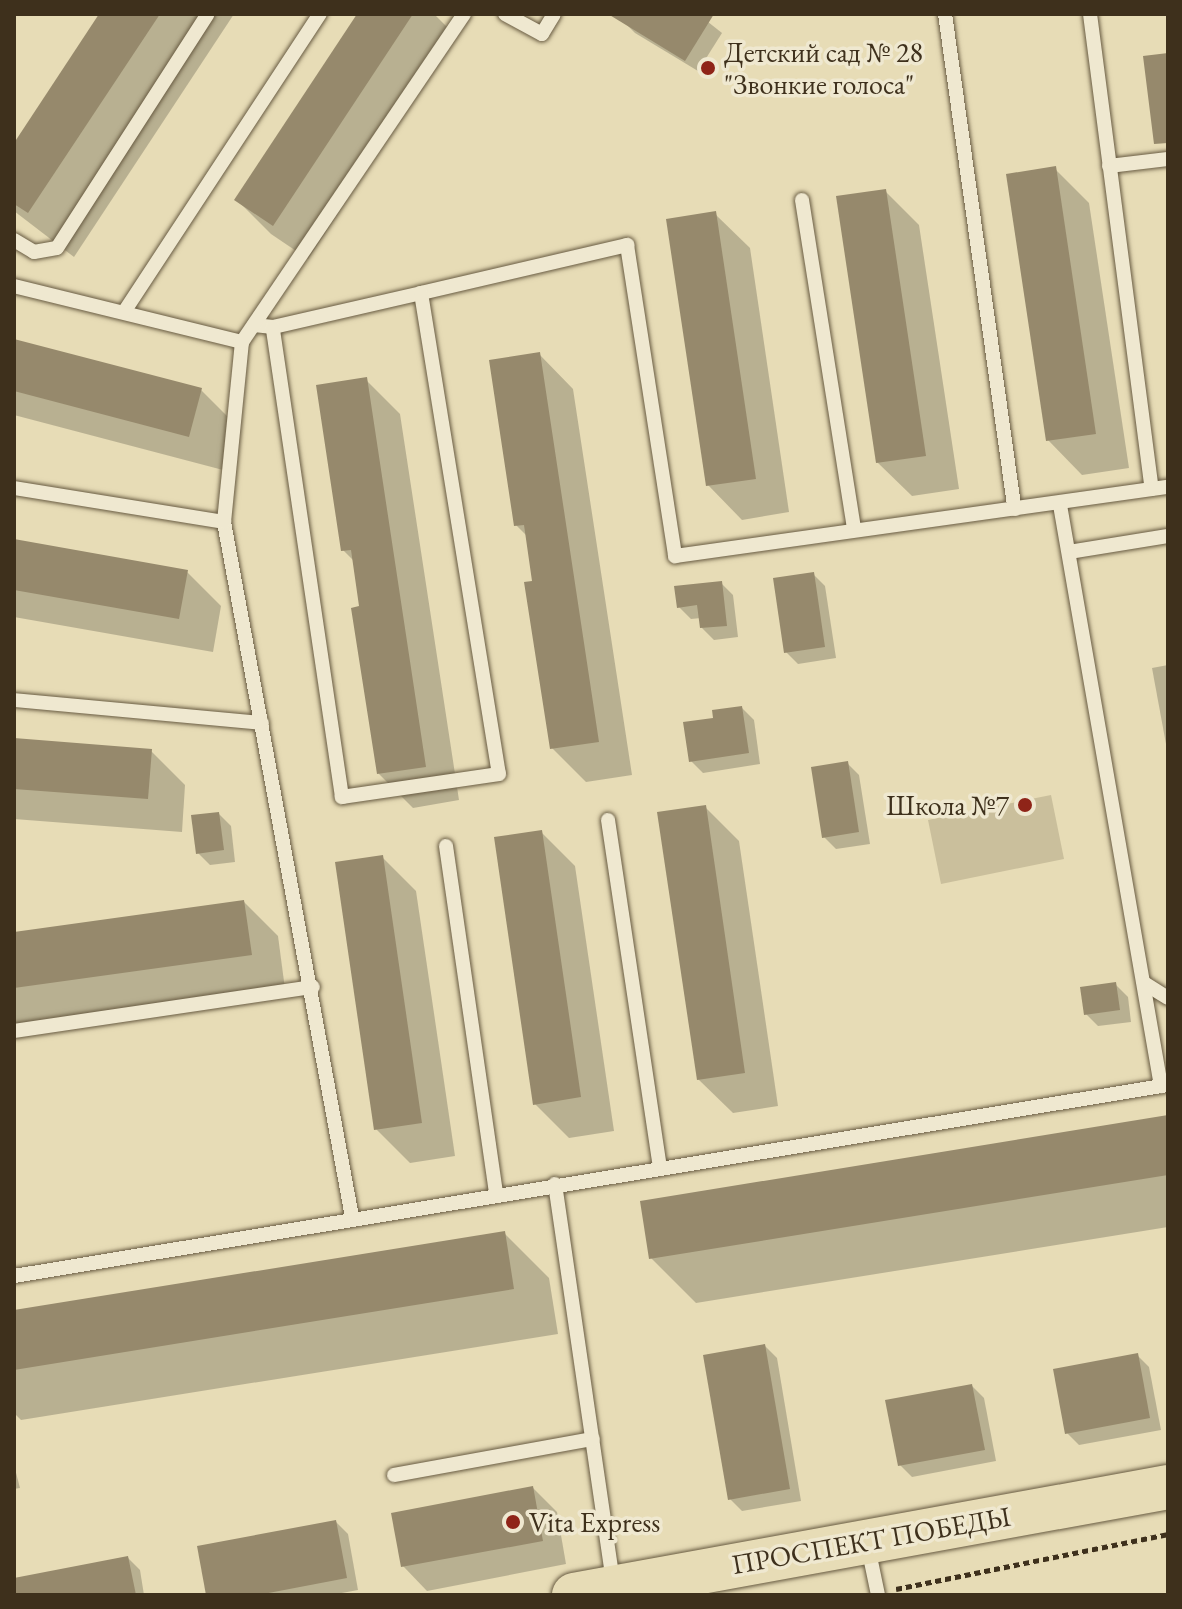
<!DOCTYPE html>
<html>
<head>
<meta charset="utf-8">
<style>
  body { margin:0 }
  #map { position:relative; width:1182px; height:1609px; overflow:hidden; background:#e7dcb6; font-family:"EB Garamond",serif }
  div>[style] { position:absolute }
  [style*='--x'] { left:calc(var(--x)*1px); top:calc(var(--y)*1px); width:calc(var(--w)*1px); rotate:calc(var(--a)*1deg) }
  .green>* { inset:0; background:#cabf9c }
  .shadow>* { inset:0; background:#0003 }
  .building>* { inset:0; background:#96896c }
  .path>* { height:5px; margin-top:-2.5px; transform-origin:0; background:repeating-linear-gradient(90deg,#3e301c 0 6px,transparent 0 10px) }
  .roads { filter:drop-shadow(0 0 2px #685b42) drop-shadow(0 0 2px #685b42) }
  .service>* { height:14px; margin:-7px; padding:0 7px; transform-origin:7px; border-radius:7px; background:#efe8d0 }
  .primary>* { height:44px; margin:-22px; padding:0 22px; transform-origin:22px; border-radius:22px; background:#e7dcb6 }
  .dots>* { width:22px; height:22px; translate:-50% -50%; box-sizing:border-box; border:4px solid #efe8d0; border-radius:50% }
  span { translate:-50% -50%; white-space:nowrap; text-align:center; line-height:1.15; -webkit-text-stroke:7px #efe8d0; paint-order:stroke }
  .poi-label { font-size:28px; color:#3e301c }
  .left { translate:0 -50%; text-align:left }
  .right { translate:-100% -50%; text-align:right }
  .street-label { font-size:28px; color:#3e301c }
  .frame { position:absolute; inset:0; border:16px solid #3e301c; pointer-events:none }
</style>
</head>
<body>
<div id="map">
  <div class="green">
    <div style="clip-path:polygon(1051px 795px,1064px 859px,941px 884px,928px 820px)"></div>
  </div>
  <div class="shadow">
    <div style="clip-path:polygon(102px 14px,234px 14px,74px 257px,14px 211px,14px 146px)"></div>
    <div style="clip-path:polygon(359px 14px,434px 14px,455px 35px,308px 259px,271px 234px,237px 200px)"></div>
    <div style="clip-path:polygon(628px 14px,698px 14px,722px 33px,698px 71px,635px 33px,623px 21px)"></div>
    <div style="clip-path:polygon(1055px 169px,1089px 203px,1129px 468px,1082px 475px,1048px 440px)"></div>
    <div style="clip-path:polygon(885px 191px,919px 225px,959px 489px,912px 496px,877px 462px)"></div>
    <div style="clip-path:polygon(715px 214px,750px 248px,789px 512px,742px 520px,708px 485px)"></div>
    <div style="clip-path:polygon(14px 341px,201px 390px,235px 424px,223px 470px,14px 415px)"></div>
    <div style="clip-path:polygon(539px 354px,573px 389px,632px 775px,586px 782px,552px 748px,528px 537px,516px 525px)"></div>
    <div style="clip-path:polygon(366px 380px,400px 414px,459px 800px,413px 808px,379px 774px,355px 562px,343px 550px)"></div>
    <div style="clip-path:polygon(14px 541px,187px 572px,221px 606px,213px 652px,14px 617px)"></div>
    <div style="clip-path:polygon(813px 574px,825px 586px,836px 658px,798px 664px,786px 652px)"></div>
    <div style="clip-path:polygon(721px 583px,733px 595px,738px 637px,714px 640px,702px 628px,701px 618px,691px 619px,679px 607px)"></div>
    <div style="clip-path:polygon(1168px 665px,1168px 755px,1152px 668px)"></div>
    <div style="clip-path:polygon(742px 708px,754px 720px,760px 764px,703px 773px,691px 761px,715px 720px)"></div>
    <div style="clip-path:polygon(14px 740px,151px 751px,185px 785px,182px 832px,14px 819px)"></div>
    <div style="clip-path:polygon(847px 763px,859px 775px,870px 844px,836px 849px,824px 837px)"></div>
    <div style="clip-path:polygon(705px 807px,739px 841px,778px 1106px,733px 1113px,698px 1079px)"></div>
    <div style="clip-path:polygon(219px 814px,231px 826px,235px 862px,210px 865px,198px 853px)"></div>
    <div style="clip-path:polygon(541px 832px,575px 866px,614px 1131px,569px 1138px,535px 1104px)"></div>
    <div style="clip-path:polygon(382px 857px,416px 891px,455px 1156px,410px 1163px,376px 1129px)"></div>
    <div style="clip-path:polygon(244px 902px,278px 936px,285px 989px,14px 1026px,14px 934px)"></div>
    <div style="clip-path:polygon(1115px 984px,1128px 997px,1131px 1022px,1098px 1026px,1086px 1014px)"></div>
    <div style="clip-path:polygon(1168px 1117px,1168px 1227px,696px 1303px,651px 1258px)"></div>
    <div style="clip-path:polygon(504px 1233px,549px 1278px,558px 1334px,21px 1420px,14px 1413px,14px 1312px)"></div>
    <div style="clip-path:polygon(765px 1346px,777px 1358px,801px 1501px,742px 1511px,730px 1499px)"></div>
    <div style="clip-path:polygon(1137px 1355px,1149px 1367px,1161px 1430px,1079px 1445px,1067px 1433px)"></div>
    <div style="clip-path:polygon(972px 1386px,984px 1398px,996px 1461px,912px 1477px,900px 1465px)"></div>
    <div style="clip-path:polygon(14px 1465px,20px 1488px,14px 1489px)"></div>
    <div style="clip-path:polygon(533px 1488px,557px 1512px,566px 1564px,427px 1591px,403px 1566px)"></div>
    <div style="clip-path:polygon(336px 1522px,348px 1534px,358px 1590px,331px 1595px,208px 1595px)"></div>
    <div style="clip-path:polygon(128px 1558px,140px 1570px,144px 1595px,14px 1595px,14px 1580px)"></div>
  </div>
  <div class="building">
    <div style="clip-path:polygon(99px 14px,160px 14px,28px 213px,14px 204px,14px 143px)"></div>
    <div style="clip-path:polygon(357px 14px,413px 14px,273px 226px,234px 200px)"></div>
    <div style="clip-path:polygon(608px 14px,714px 14px,685px 61px)"></div>
    <div style="clip-path:polygon(1168px 53px,1168px 143px,1154px 144px,1143px 56px)"></div>
    <div style="clip-path:polygon(1056px 166px,1096px 434px,1046px 441px,1006px 174px)"></div>
    <div style="clip-path:polygon(886px 189px,926px 456px,876px 463px,836px 196px)"></div>
    <div style="clip-path:polygon(716px 211px,756px 479px,706px 486px,666px 219px)"></div>
    <div style="clip-path:polygon(14px 339px,202px 388px,189px 437px,14px 391px)"></div>
    <div style="clip-path:polygon(540px 352px,599px 742px,550px 749px,524px 582px,532px 581px,524px 525px,514px 526px,489px 360px)"></div>
    <div style="clip-path:polygon(367px 377px,426px 767px,377px 774px,351px 608px,359px 606px,351px 550px,341px 551px,316px 385px)"></div>
    <div style="clip-path:polygon(14px 539px,188px 570px,179px 619px,14px 590px)"></div>
    <div style="clip-path:polygon(814px 572px,825px 647px,784px 653px,773px 578px)"></div>
    <div style="clip-path:polygon(722px 581px,727px 626px,700px 628px,697px 605px,677px 608px,674px 586px)"></div>
    <div style="clip-path:polygon(742px 706px,749px 753px,689px 762px,683px 722px,713px 718px,712px 710px)"></div>
    <div style="clip-path:polygon(14px 738px,152px 749px,148px 799px,14px 789px)"></div>
    <div style="clip-path:polygon(848px 761px,859px 832px,822px 838px,811px 767px)"></div>
    <div style="clip-path:polygon(706px 805px,745px 1073px,697px 1080px,657px 812px)"></div>
    <div style="clip-path:polygon(219px 812px,224px 850px,196px 854px,191px 815px)"></div>
    <div style="clip-path:polygon(542px 830px,581px 1097px,533px 1105px,494px 837px)"></div>
    <div style="clip-path:polygon(383px 855px,422px 1123px,374px 1130px,335px 862px)"></div>
    <div style="clip-path:polygon(244px 900px,252px 955px,14px 988px,14px 932px)"></div>
    <div style="clip-path:polygon(1116px 982px,1120px 1010px,1084px 1015px,1080px 987px)"></div>
    <div style="clip-path:polygon(1168px 1115px,1168px 1175px,649px 1259px,640px 1201px)"></div>
    <div style="clip-path:polygon(505px 1231px,514px 1289px,14px 1370px,14px 1310px)"></div>
    <div style="clip-path:polygon(765px 1344px,790px 1489px,728px 1500px,703px 1355px)"></div>
    <div style="clip-path:polygon(1138px 1353px,1150px 1418px,1065px 1434px,1053px 1369px)"></div>
    <div style="clip-path:polygon(972px 1384px,985px 1450px,898px 1466px,885px 1400px)"></div>
    <div style="clip-path:polygon(533px 1486px,543px 1541px,401px 1567px,391px 1513px)"></div>
    <div style="clip-path:polygon(336px 1520px,347px 1578px,258px 1595px,206px 1595px,197px 1546px)"></div>
    <div style="clip-path:polygon(128px 1556px,136px 1595px,14px 1595px,14px 1578px)"></div>
  </div>
  <div class="path">
    <div style="--x:896;--y:1589;--w:278;--a:-11.4"></div>
  </div>
  <div class="roads">
    <div class="service">
      <div style="--x:505;--y:14;--w:42;--a:28.4"></div>
      <div style="--x:542;--y:34;--w:23;--a:-59"></div>
      <div style="--x:945;--y:14;--w:500;--a:82"></div>
      <div style="--x:1090;--y:14;--w:479;--a:82.6"></div>
      <div style="--x:1109;--y:166;--w:59;--a:-6.8"></div>
      <div style="--x:802;--y:200;--w:333;--a:81"></div>
      <div style="--x:14;--y:240;--w:23;--a:31"></div>
      <div style="--x:34;--y:252;--w:23;--a:-10"></div>
      <div style="--x:57;--y:248;--w:278;--a:-57.2"></div>
      <div style="--x:14;--y:286;--w:235;--a:13.8"></div>
      <div style="--x:421;--y:293;--w:212;--a:-13.1"></div>
      <div style="--x:627;--y:245;--w:315;--a:81.2"></div>
      <div style="--x:675;--y:556;--w:498;--a:-8"></div>
      <div style="--x:124;--y:312;--w:357;--a:-56.7"></div>
      <div style="--x:254;--y:325;--w:19;--a:6"></div>
      <div style="--x:273;--y:327;--w:152;--a:-12.9"></div>
      <div style="--x:421;--y:293;--w:487;--a:80.8"></div>
      <div style="--x:499;--y:774;--w:159;--a:171.7"></div>
      <div style="--x:342;--y:797;--w:475;--a:-98.4"></div>
      <div style="--x:14;--y:488;--w:213;--a:9.2"></div>
      <div style="--x:1060;--y:505;--w:590;--a:80.14"></div>
      <div style="--x:1069;--y:552;--w:100;--a:-9.2"></div>
      <div style="--x:14;--y:700;--w:249;--a:5.3"></div>
      <div style="--x:608;--y:820;--w:351;--a:81.5"></div>
      <div style="--x:446;--y:846;--w:352;--a:81.8"></div>
      <div style="--x:1144;--y:983;--w:28;--a:32"></div>
      <div style="--x:14;--y:1031;--w:302;--a:-8.4"></div>
      <div style="--x:555;--y:1184;--w:404;--a:81.7"></div>
      <div style="--x:352;--y:1217;--w:707;--a:-100.44"></div>
      <div style="--x:224;--y:522;--w:181;--a:-84.3"></div>
      <div style="--x:242;--y:342;--w:396;--a:-55.9"></div>
      <div style="--x:14;--y:1276;--w:1170;--a:-9.4"></div>
      <div style="--x:394;--y:1475;--w:202;--a:-10.3"></div>
      <div style="--x:868;--y:1547;--w:49;--a:78.2"></div>
    </div>
    <div class="primary">
      <div style="--x:574;--y:1595;--w:604;--a:-10.3"></div>
    </div>
  </div>
  <div class="dots">
    <div style="left:708px;top:68px;background:#8f2418"></div>
    <div style="left:1025px;top:805px;background:#8f2418"></div>
    <div style="left:513px;top:1522px;background:#8f2418"></div>
  </div>
  <div class="poi-label">
    <span class="left" style="left:724px;top:68px">Детский сад № 28<br>"Звонкие голоса"</span>
    <span class="right" style="left:1009px;top:805px">Школа №7</span>
    <span class="left" style="left:529px;top:1522px">Vita Express</span>
  </div>
  <div class="street-label">
    <span style="left:871px;top:1540px;rotate:-10deg">ПРОСПЕКТ ПОБЕДЫ</span>
  </div>
  <div class="frame"></div>
</div>
</body>
</html>
